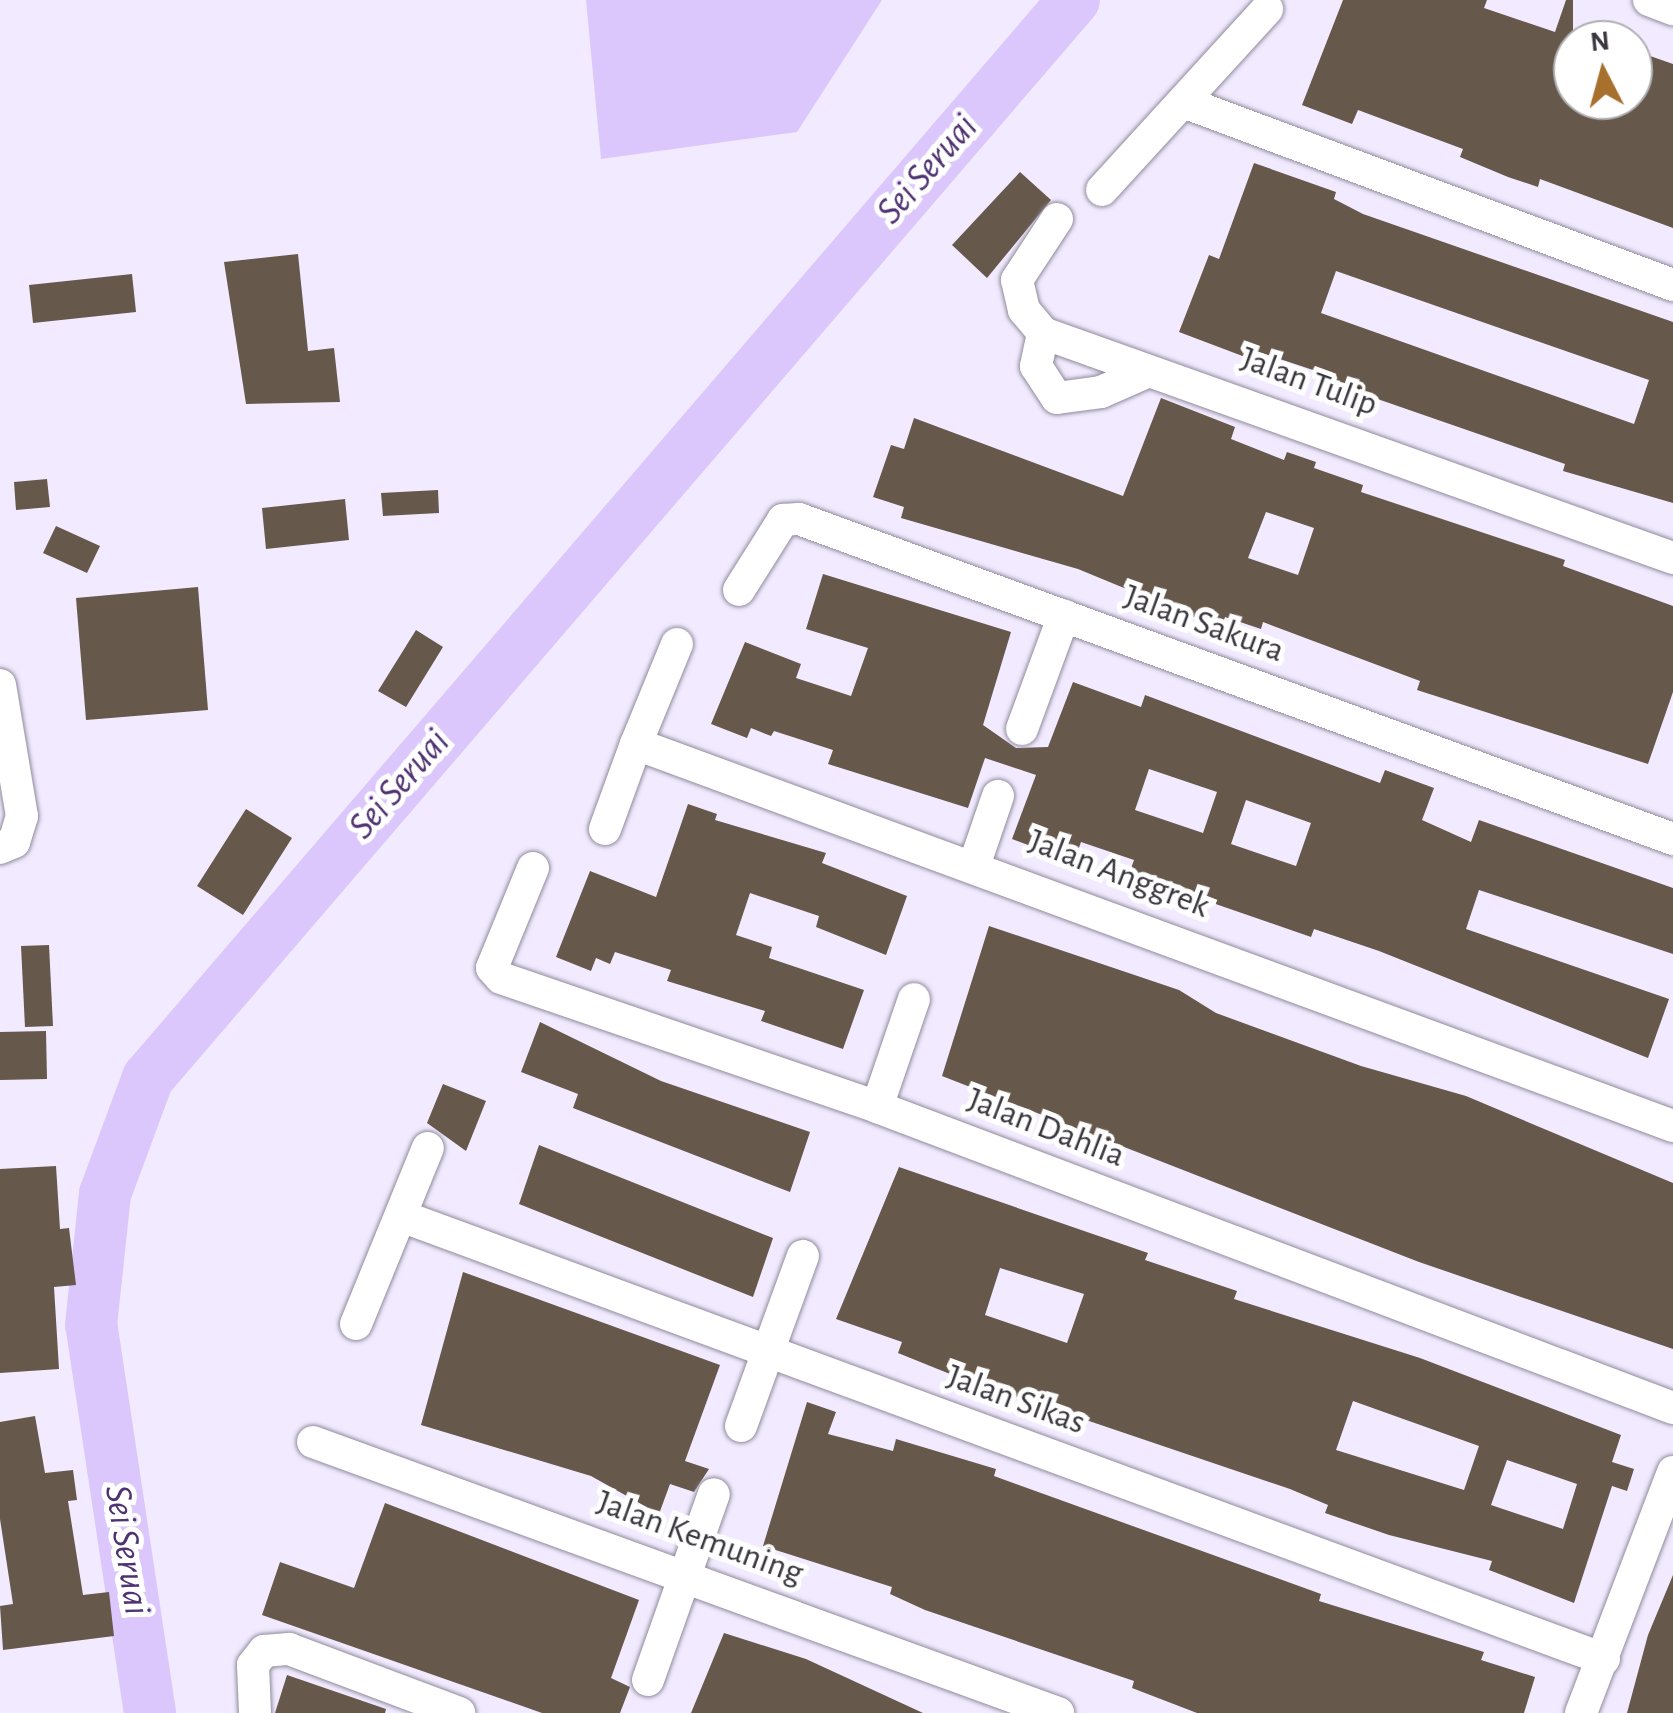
<!DOCTYPE html>
<html>
<head>
<meta charset="utf-8">
<style>
  body { margin:0 }
  #map { position:relative; width:1673px; height:1713px; overflow:hidden; background:#f2ebff; font-family:"Alegreya Sans",sans-serif }
  div>[style] { position:absolute }
  [style*='--x'] { left:calc(var(--x)*1px); top:calc(var(--y)*1px); width:calc(var(--w)*1px); rotate:calc(var(--a)*1deg) }
  .water>* { inset:0; background:#dbc7fc }
  .river>* { height:52px; margin:-26px; padding:0 26px; transform-origin:26px; border-radius:26px; background:#dbc7fc }
  .building>* { inset:0; background:#66584b }
  .roads { filter:drop-shadow(0 0 2px #908a9c) drop-shadow(0 0 2px #908a9c) }
  .minor>* { height:32px; margin:-16px; padding:0 16px; transform-origin:16px; border-radius:16px; background:#fff }
  span { translate:-50% -50%; white-space:nowrap; text-align:center; line-height:1.15; -webkit-text-stroke:10px #fff; paint-order:stroke }
  .street-label { font-size:35px; color:#39363e }
  .water-label { font-size:38px; color:#4e3271; font-style:italic }
  .north { position:absolute; left:1553px; top:20px; width:100px; height:100px; box-sizing:border-box; background:#fff; border:2px solid #b0afb2; border-radius:50%; rotate:354deg; font-size:28px; font-weight:700; line-height:40px; text-align:center; color:#39363e }
  .north::after { content:''; display:block; margin:auto; width:35px; height:45px; background:#a8702d; clip-path:polygon(50% 0,100% 100%,50% 72%,0 100%) }
</style>
</head>
<body>
<div id="map">
  <div class="water">
    <div style="clip-path:polygon(586px 0,882px 0,797px 132px,601px 159px)"></div>
  </div>
  <div class="river">
    <div style="--x:150;--y:1713;--w:392;--a:-98.6"></div>
    <div style="--x:91;--y:1325;--w:132;--a:-83.9"></div>
    <div style="--x:105;--y:1194;--w:124;--a:-69.7"></div>
    <div style="--x:148;--y:1078;--w:1421;--a:-49.34"></div>
  </div>
  <div class="building">
    <div style="clip-path:polygon(1343px 0,1487px 0,1484px 8px,1555px 32px,1566px 0,1573px 0,1573px 100px,1633px 100px,1633px 50px,1673px 64px,1673px 228px,1540px 179px,1538px 187px,1508px 177px,1460px 157px,1463px 149px,1358px 110px,1352px 124px,1302px 105px)"></div>
    <div style="clip-path:polygon(evenodd,1254px 163px,1336px 192px,1334px 199px,1363px 214px,1673px 322px,1673px 503px,1563px 471px,1565px 464px,1317px 378px,1319px 372px,1256px 351px,1253px 360px,1179px 332px,1209px 255px,1219px 259px,1254px 163px,1336px 271px,1649px 380px,1634px 424px,1321px 313px,1336px 271px)"></div>
    <div style="clip-path:polygon(1020px 172px,1051px 200px,987px 278px,952px 245px)"></div>
    <div style="clip-path:polygon(298px 254px,308px 351px,334px 348px,340px 402px,246px 404px,224px 262px)"></div>
    <div style="clip-path:polygon(132px 274px,136px 312px,33px 323px,29px 285px)"></div>
    <div style="clip-path:polygon(evenodd,1161px 398px,1235px 427px,1231px 439px,1284px 460px,1287px 452px,1316px 462px,1314px 468px,1363px 485px,1361px 492px,1565px 560px,1563px 566px,1673px 606px,1673px 692px,1648px 764px,1417px 690px,1420px 681px,1263px 622px,1261px 629px,1225px 617px,1221px 628px,1078px 569px,901px 518px,904px 507px,873px 497px,891px 445px,904px 449px,914px 418px,1123px 496px,1161px 398px,1266px 512px,1314px 528px,1298px 575px,1248px 558px,1266px 512px)"></div>
    <div style="clip-path:polygon(47px 479px,50px 507px,16px 510px,14px 482px)"></div>
    <div style="clip-path:polygon(438px 490px,439px 513px,383px 516px,381px 493px)"></div>
    <div style="clip-path:polygon(345px 499px,349px 540px,266px 549px,262px 508px)"></div>
    <div style="clip-path:polygon(56px 526px,100px 546px,87px 573px,43px 553px)"></div>
    <div style="clip-path:polygon(evenodd,823px 574px,1011px 632px,983px 725px,1016px 748px,1048px 747px,1073px 682px,1141px 707px,1145px 695px,1380px 783px,1385px 770px,1434px 788px,1422px 820px,1471px 842px,1479px 820px,1673px 888px,1673px 954px,1479px 890px,1466px 929px,1669px 999px,1648px 1058px,1379px 951px,1314px 929px,1311px 937px,1129px 874px,1134px 860px,1081px 842px,1074px 862px,1012px 839px,1036px 775px,985px 758px,968px 808px,828px 764px,833px 750px,774px 731px,771px 736px,751px 728px,747px 738px,711px 724px,745px 642px,801px 664px,796px 678px,851px 696px,868px 648px,806px 629px,823px 574px,1149px 769px,1217px 792px,1203px 833px,1135px 810px,1149px 769px,823px 574px,1246px 800px,1311px 823px,1296px 866px,1231px 844px,1246px 800px)"></div>
    <div style="clip-path:polygon(198px 587px,208px 710px,86px 720px,76px 598px)"></div>
    <div style="clip-path:polygon(416px 630px,443px 647px,406px 707px,378px 691px)"></div>
    <div style="clip-path:polygon(688px 804px,717px 814px,715px 820px,826px 853px,822px 863px,907px 896px,886px 955px,816px 927px,819px 916px,750px 893px,736px 935px,772px 947px,769px 958px,864px 990px,843px 1049px,761px 1021px,765px 1011px,667px 981px,671px 970px,615px 952px,610px 964px,596px 958px,591px 971px,556px 957px,590px 871px,656px 897px)"></div>
    <div style="clip-path:polygon(246px 809px,292px 838px,243px 915px,197px 886px)"></div>
    <div style="clip-path:polygon(989px 926px,1179px 990px,1216px 1013px,1361px 1066px,1466px 1096px,1673px 1183px,1673px 1349px,1419px 1262px,942px 1076px)"></div>
    <div style="clip-path:polygon(49px 945px,53px 1026px,25px 1027px,21px 946px)"></div>
    <div style="clip-path:polygon(540px 1022px,661px 1081px,810px 1132px,790px 1192px,573px 1108px,578px 1094px,521px 1072px)"></div>
    <div style="clip-path:polygon(46px 1031px,47px 1079px,0 1080px,0 1032px)"></div>
    <div style="clip-path:polygon(443px 1084px,486px 1101px,466px 1151px,427px 1123px)"></div>
    <div style="clip-path:polygon(539px 1145px,773px 1238px,753px 1297px,519px 1204px)"></div>
    <div style="clip-path:polygon(56px 1166px,60px 1229px,69px 1228px,76px 1285px,54px 1287px,59px 1369px,0 1373px,0 1169px)"></div>
    <div style="clip-path:polygon(evenodd,899px 1167px,1148px 1253px,1145px 1260px,1237px 1291px,1234px 1299px,1420px 1358px,1621px 1435px,1612px 1462px,1634px 1469px,1627px 1491px,1612px 1486px,1574px 1603px,1489px 1570px,1492px 1561px,1389px 1535px,1325px 1513px,1328px 1505px,1290px 1489px,950px 1374px,898px 1353px,902px 1342px,836px 1319px,899px 1167px,1000px 1268px,1084px 1294px,1067px 1343px,985px 1315px,1000px 1268px,899px 1167px,1353px 1401px,1479px 1446px,1464px 1490px,1336px 1450px,1353px 1401px,899px 1167px,1507px 1460px,1577px 1484px,1563px 1529px,1491px 1505px,1507px 1460px)"></div>
    <div style="clip-path:polygon(463px 1272px,720px 1365px,685px 1461px,709px 1469px,694px 1492px,670px 1484px,659px 1514px,591px 1476px,421px 1425px)"></div>
    <div style="clip-path:polygon(807px 1402px,836px 1412px,828px 1434px,893px 1451px,896px 1439px,996px 1469px,994px 1476px,1321px 1594px,1319px 1601px,1484px 1652px,1481px 1660px,1535px 1677px,1524px 1713px,1197px 1713px,1132px 1688px,1134px 1681px,925px 1610px,890px 1594px,892px 1587px,763px 1546px)"></div>
    <div style="clip-path:polygon(35px 1416px,45px 1473px,73px 1470px,77px 1500px,68px 1501px,83px 1595px,109px 1592px,114px 1636px,3px 1650px,0 1606px,13px 1604px,0 1519px,0 1422px)"></div>
    <div style="clip-path:polygon(385px 1503px,639px 1600px,611px 1678px,630px 1687px,620px 1713px,542px 1713px,262px 1615px,280px 1562px,354px 1588px)"></div>
    <div style="clip-path:polygon(1673px 1575px,1673px 1713px,1627px 1713px,1648px 1635px)"></div>
    <div style="clip-path:polygon(724px 1633px,806px 1659px,923px 1713px,691px 1713px)"></div>
    <div style="clip-path:polygon(287px 1675px,386px 1709px,385px 1713px,275px 1713px)"></div>
  </div>
  <div class="roads">
    <div class="minor">
      <div style="--x:1649;--y:0;--w:26;--a:21"></div>
      <div style="--x:1186;--y:103;--w:520;--a:20.49"></div>
      <div style="--x:1102;--y:190;--w:245;--a:-47.6"></div>
      <div style="--x:1057;--y:219;--w:73;--a:123.3"></div>
      <div style="--x:1017;--y:280;--w:31;--a:77"></div>
      <div style="--x:1024;--y:310;--w:30;--a:50"></div>
      <div style="--x:1043;--y:333;--w:669;--a:19.65"></div>
      <div style="--x:1043;--y:333;--w:34;--a:102"></div>
      <div style="--x:1036;--y:366;--w:38;--a:57"></div>
      <div style="--x:1057;--y:398;--w:44;--a:-7.8"></div>
      <div style="--x:1101;--y:392;--w:52;--a:-23.6"></div>
      <div style="--x:739;--y:590;--w:83;--a:-57.8"></div>
      <div style="--x:783;--y:520;--w:16;--a:-4"></div>
      <div style="--x:799;--y:519;--w:931;--a:20.11"></div>
      <div style="--x:677;--y:644;--w:108;--a:112.3"></div>
      <div style="--x:636;--y:744;--w:1105;--a:20.22"></div>
      <div style="--x:0;--y:685;--w:133;--a:80.5"></div>
      <div style="--x:22;--y:816;--w:27;--a:107"></div>
      <div style="--x:14;--y:842;--w:15;--a:157"></div>
      <div style="--x:1022;--y:729;--w:121;--a:-69.8"></div>
      <div style="--x:605;--y:829;--w:90;--a:-70"></div>
      <div style="--x:975;--y:863;--w:71;--a:-71.1"></div>
      <div style="--x:533;--y:868;--w:108;--a:112.3"></div>
      <div style="--x:492;--y:968;--w:13;--a:48"></div>
      <div style="--x:501;--y:978;--w:398;--a:18.9"></div>
      <div style="--x:877;--y:1107;--w:851;--a:20.71"></div>
      <div style="--x:877;--y:1107;--w:114;--a:-71.1"></div>
      <div style="--x:401;--y:1216;--w:1282;--a:20.22"></div>
      <div style="--x:356;--y:1324;--w:190;--a:-67.8"></div>
      <div style="--x:741;--y:1426;--w:181;--a:-70"></div>
      <div style="--x:313;--y:1442;--w:793;--a:19.99"></div>
      <div style="--x:648;--y:1680;--w:197;--a:-70.5"></div>
      <div style="--x:255;--y:1713;--w:48;--a:-92.4"></div>
      <div style="--x:253;--y:1665;--w:18;--a:-52"></div>
      <div style="--x:264;--y:1651;--w:25;--a:-5"></div>
      <div style="--x:289;--y:1649;--w:182;--a:20.6"></div>
      <div style="--x:1581;--y:1713;--w:258;--a:-69.1"></div>
    </div>
  </div>
  <div class="street-label">
    <span style="left:1309px;top:382px;rotate:20deg">Jalan Tulip</span>
    <span style="left:1204px;top:624px;rotate:20deg">Jalan Sakura</span>
    <span style="left:1119px;top:874px;rotate:21deg">Jalan Anggrek</span>
    <span style="left:1046px;top:1128px;rotate:21deg">Jalan Dahlia</span>
    <span style="left:1016px;top:1400px;rotate:20deg">Jalan Sikas</span>
    <span style="left:700px;top:1538px;rotate:20deg">Jalan Kemuning</span>
  </div>
  <div class="water-label">
    <span style="left:928px;top:170px;rotate:-49deg">Sei Seruai</span>
    <span style="left:400px;top:785px;rotate:-49deg">Sei Seruai</span>
    <span style="left:126px;top:1550px;rotate:81deg">Sei Seruai</span>
  </div>
  <div class="north">N</div>
</div>
</body>
</html>
